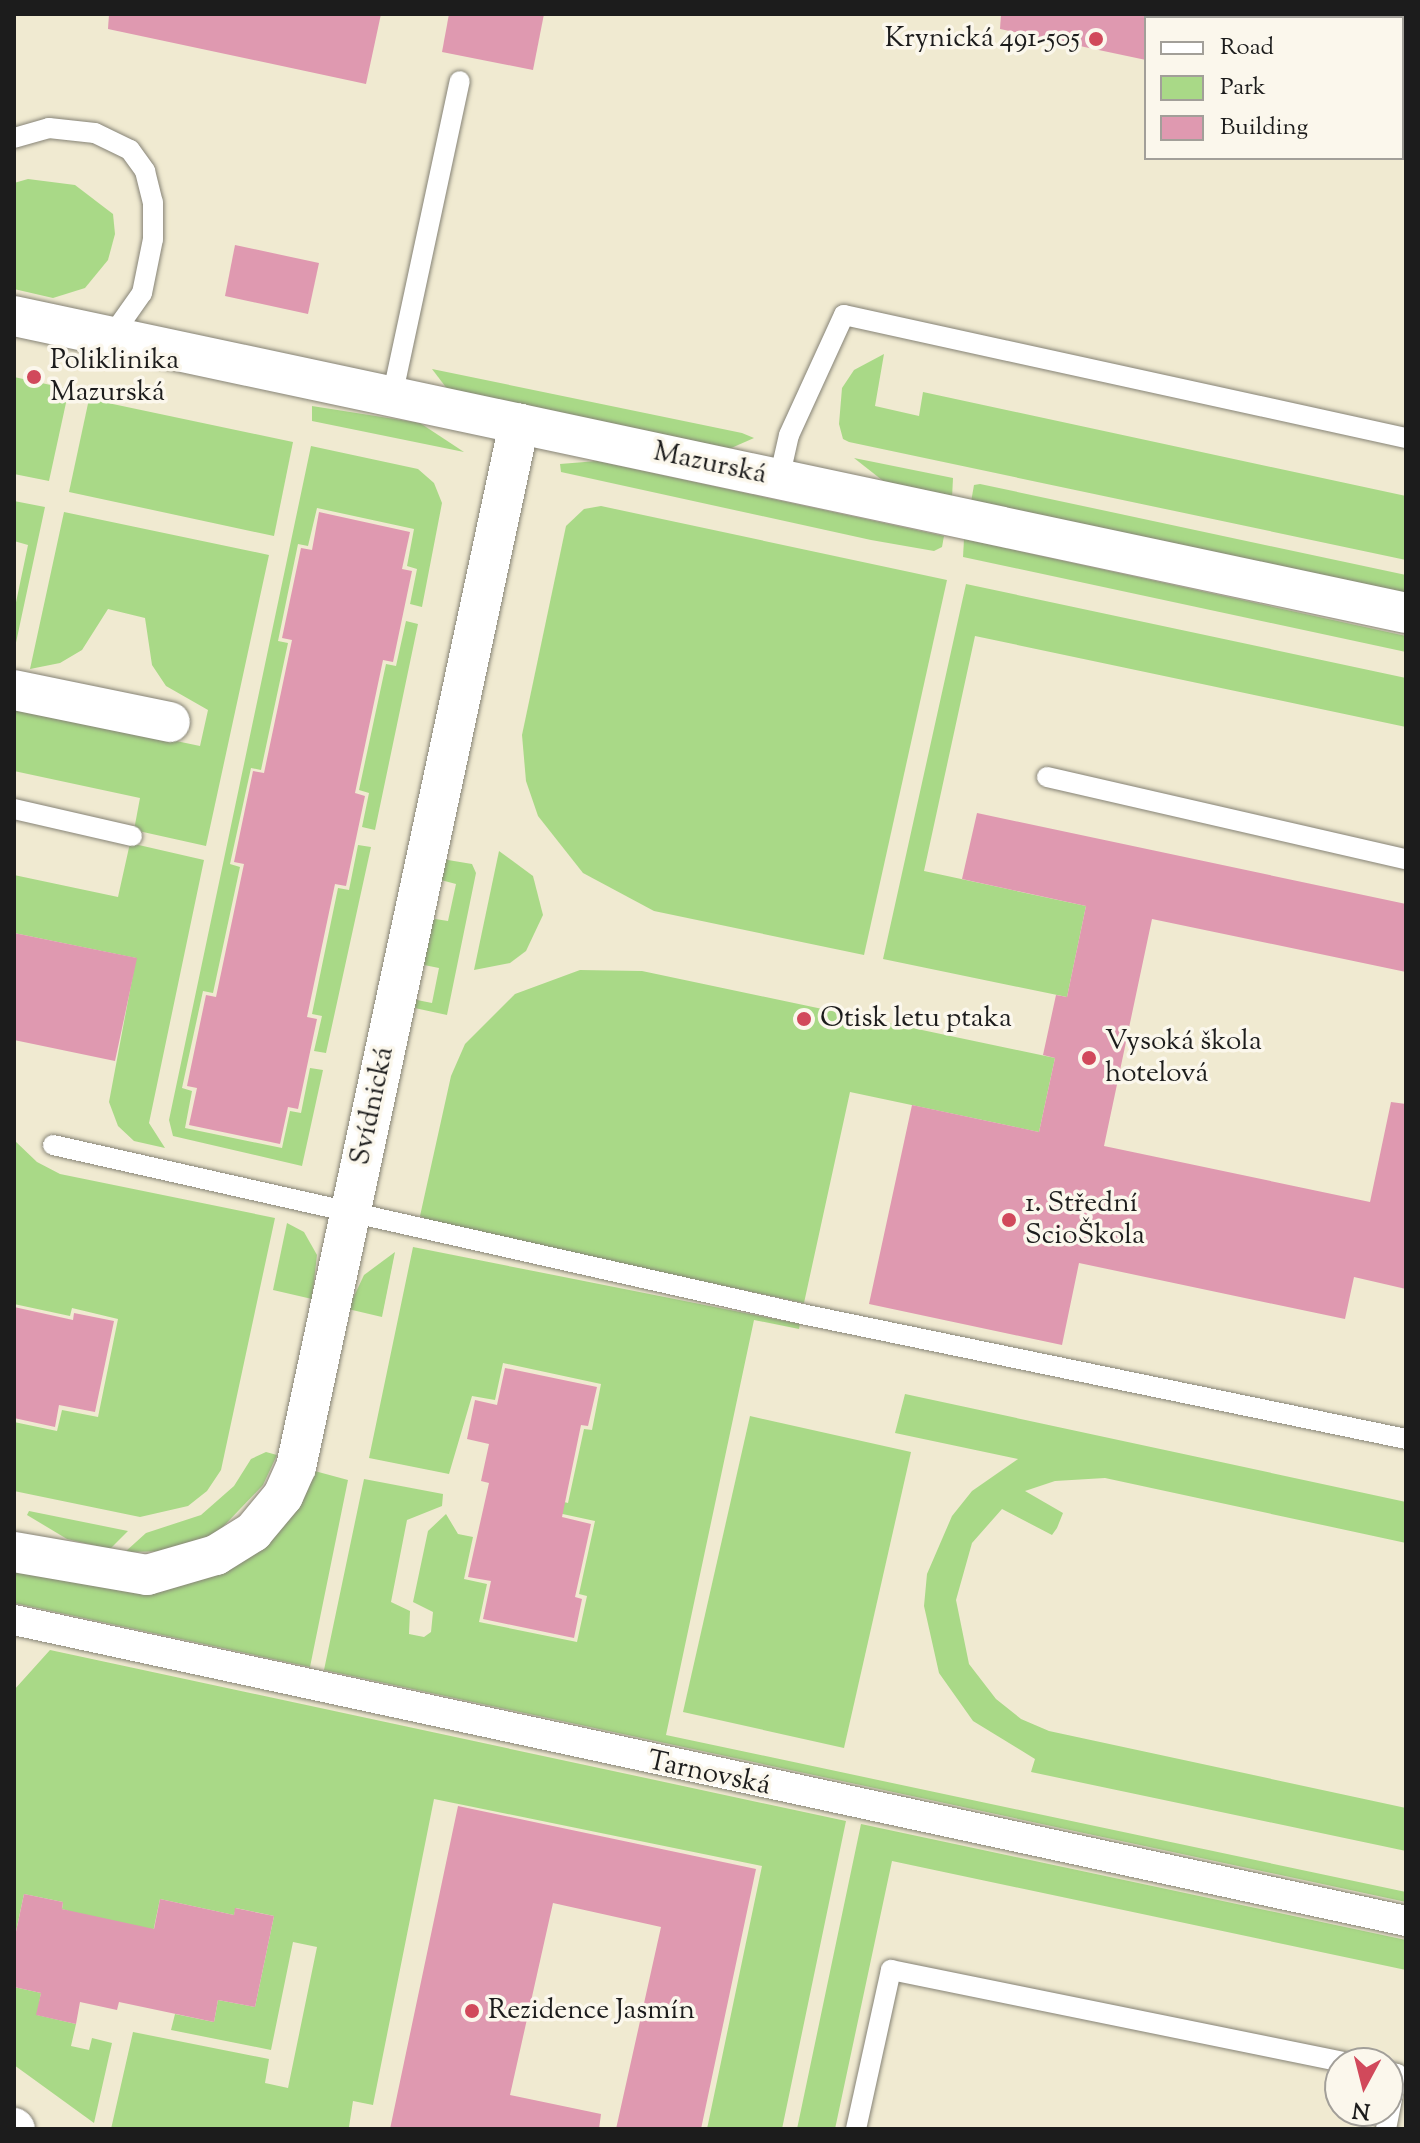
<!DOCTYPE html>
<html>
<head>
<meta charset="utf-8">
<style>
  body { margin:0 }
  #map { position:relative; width:1420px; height:2143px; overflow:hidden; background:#f0ead1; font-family:"Sorts Mill Goudy",serif }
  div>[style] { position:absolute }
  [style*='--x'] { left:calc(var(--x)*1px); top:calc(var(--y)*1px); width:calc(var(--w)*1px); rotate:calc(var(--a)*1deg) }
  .green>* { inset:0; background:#a9d987 }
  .building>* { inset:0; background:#df99b0 }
  .roads { filter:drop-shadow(0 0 2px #868376) drop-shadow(0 0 2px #868376) }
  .service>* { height:20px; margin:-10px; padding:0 10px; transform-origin:10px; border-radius:10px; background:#fff }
  .pedestrian>* { height:30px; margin:-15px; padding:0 15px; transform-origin:15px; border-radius:15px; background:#fff }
  .minor>* { height:40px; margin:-20px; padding:0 20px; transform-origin:20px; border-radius:20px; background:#fff }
  .dots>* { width:22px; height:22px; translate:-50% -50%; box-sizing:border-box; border:4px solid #fbf7ec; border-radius:50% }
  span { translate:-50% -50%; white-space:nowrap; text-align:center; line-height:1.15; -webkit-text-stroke:7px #fbf7ec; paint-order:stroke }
  .poi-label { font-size:28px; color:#1c1c1c }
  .right { translate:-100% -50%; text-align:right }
  .left { translate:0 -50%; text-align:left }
  .street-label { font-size:28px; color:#1c1c1c }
  .frame { position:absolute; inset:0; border:16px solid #1c1c1c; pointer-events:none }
  .legend { position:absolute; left:1144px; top:16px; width:260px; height:144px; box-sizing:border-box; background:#fbf7ec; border:2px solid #a29f99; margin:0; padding:10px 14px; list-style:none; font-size:24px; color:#1c1c1c }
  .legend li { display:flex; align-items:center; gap:16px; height:40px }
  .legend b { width:40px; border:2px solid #a29f99 }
  .north { position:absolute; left:1324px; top:2047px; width:80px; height:80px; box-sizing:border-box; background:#fbf7ec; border:2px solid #a29f99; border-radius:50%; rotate:187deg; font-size:22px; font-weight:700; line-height:32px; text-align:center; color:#1c1c1c }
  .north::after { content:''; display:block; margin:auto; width:28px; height:36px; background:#d1495b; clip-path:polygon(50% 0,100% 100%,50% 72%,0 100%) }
</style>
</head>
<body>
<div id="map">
  <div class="green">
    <div style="clip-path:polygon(28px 179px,75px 185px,113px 214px,115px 234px,108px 260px,85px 288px,53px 298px,14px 289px,14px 183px)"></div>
    <div style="clip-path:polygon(884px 354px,875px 406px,919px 416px,923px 392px,1406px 496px,1406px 560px,849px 442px,843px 439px,839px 424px,842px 388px,854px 370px)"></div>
    <div style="clip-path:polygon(432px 369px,742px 433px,754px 438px,729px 449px,448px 390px)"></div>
    <div style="clip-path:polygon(14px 377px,69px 389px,49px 481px,14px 474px)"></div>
    <div style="clip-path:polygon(89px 399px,293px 442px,274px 536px,69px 492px)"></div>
    <div style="clip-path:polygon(312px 406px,420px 423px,464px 452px,312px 421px)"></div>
    <div style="clip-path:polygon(311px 446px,418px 469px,434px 483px,442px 503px,422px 607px,410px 604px,417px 569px,407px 566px,414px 529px,317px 508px,308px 546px,298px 544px,278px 641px,288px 643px,261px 770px,251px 768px,230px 864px,240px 867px,213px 993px,203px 991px,182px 1088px,192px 1091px,185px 1128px,282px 1148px,290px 1111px,301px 1113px,310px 1068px,323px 1070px,302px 1166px,173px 1136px,169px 1120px)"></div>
    <div style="clip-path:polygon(854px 458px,953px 478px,952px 498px,887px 484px)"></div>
    <div style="clip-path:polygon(597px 461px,944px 536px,942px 547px,934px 551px,871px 540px,561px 472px,560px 464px)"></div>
    <div style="clip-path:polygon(980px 484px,1406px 575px,1406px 595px,971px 502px,974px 485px)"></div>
    <div style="clip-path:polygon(14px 501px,45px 507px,14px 652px,14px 612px,28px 545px,14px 541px)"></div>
    <div style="clip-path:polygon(601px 506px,947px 580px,864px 955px,654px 911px,583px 873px,538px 816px,526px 781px,522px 735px,566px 526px,584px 509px)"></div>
    <div style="clip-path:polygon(64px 512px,269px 555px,206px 846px,134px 830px,140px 798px,14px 771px,14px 707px,200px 746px,208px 710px,166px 686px,152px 665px,145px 618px,108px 609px,82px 650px,60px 663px,30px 669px)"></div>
    <div style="clip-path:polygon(964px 539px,1406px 636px,1406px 652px,963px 557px)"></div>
    <div style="clip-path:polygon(966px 584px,1406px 678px,1406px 727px,975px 636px,924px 871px,1086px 906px,1067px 997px,883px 959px)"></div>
    <div style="clip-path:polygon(406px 621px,418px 624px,375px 830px,362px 827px,369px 793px,359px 790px,386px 664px,396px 666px)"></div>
    <div style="clip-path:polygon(130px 843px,204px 860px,149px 1123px,165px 1148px,134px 1141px,118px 1126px,109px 1102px,136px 958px,14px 933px,14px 875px,118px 897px)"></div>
    <div style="clip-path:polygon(358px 845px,371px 847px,326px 1053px,314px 1051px,322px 1016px,312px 1014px,338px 888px,349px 890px)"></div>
    <div style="clip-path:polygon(499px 851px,533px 876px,543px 915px,526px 951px,510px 963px,474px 970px)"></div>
    <div style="clip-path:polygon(442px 859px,472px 864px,476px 873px,447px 1015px,410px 1007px,412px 999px,432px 1003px,439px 968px,419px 964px,429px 918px,448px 921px,456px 884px,437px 879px)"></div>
    <div style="clip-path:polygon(580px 970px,642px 971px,1055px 1058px,1039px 1132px,850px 1092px,804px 1303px,440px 1225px,420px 1216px,451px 1076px,465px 1044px,515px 994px)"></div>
    <div style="clip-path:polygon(14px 1140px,37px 1162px,60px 1174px,275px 1218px,221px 1470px,207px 1491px,188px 1506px,140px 1517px,14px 1491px,14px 1422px,57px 1431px,62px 1410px,98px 1417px,118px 1319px,72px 1308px,70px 1316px,14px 1304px)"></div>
    <div style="clip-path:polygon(287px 1223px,304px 1232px,317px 1255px,312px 1299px,273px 1290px)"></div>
    <div style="clip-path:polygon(413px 1247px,800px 1324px,799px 1329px,754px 1320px,666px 1735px,1406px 1892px,1406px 1902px,324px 1670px,364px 1479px,443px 1494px,442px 1506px,407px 1520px,391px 1602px,410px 1611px,409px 1634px,424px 1637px,431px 1632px,433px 1612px,413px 1602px,428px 1531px,446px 1514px,458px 1534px,473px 1537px,464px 1579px,487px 1584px,479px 1622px,577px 1642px,587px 1596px,579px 1594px,595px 1521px,558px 1513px,560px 1501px,568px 1503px,584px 1429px,592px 1430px,601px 1384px,503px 1363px,495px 1400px,472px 1396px,449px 1474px,369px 1458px)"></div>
    <div style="clip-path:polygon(395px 1252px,382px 1317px,348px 1309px,364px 1275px)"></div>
    <div style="clip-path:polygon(905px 1394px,1406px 1502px,1406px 1543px,1105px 1478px,1055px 1481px,1025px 1491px,1063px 1513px,1057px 1528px,1052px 1535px,1002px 1509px,972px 1543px,956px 1600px,969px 1664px,996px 1699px,1021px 1719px,1049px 1731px,1406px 1808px,1406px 1851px,1031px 1772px,1035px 1759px,973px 1721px,939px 1673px,924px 1606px,927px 1574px,952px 1516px,972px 1491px,1018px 1459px,895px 1433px)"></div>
    <div style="clip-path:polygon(750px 1416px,911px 1452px,844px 1748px,683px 1712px)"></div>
    <div style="clip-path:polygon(266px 1452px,277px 1455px,263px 1485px,218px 1532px,173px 1551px,125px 1552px,146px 1533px,201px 1515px,234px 1486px,251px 1459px)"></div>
    <div style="clip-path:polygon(311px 1470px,348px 1480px,310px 1667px,14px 1603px,14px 1566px,161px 1590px,231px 1568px)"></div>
    <div style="clip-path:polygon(29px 1511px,128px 1531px,110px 1549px,67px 1539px,27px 1515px)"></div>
    <div style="clip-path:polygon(50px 1650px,846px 1821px,782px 2129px,707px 2129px,762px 1866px,434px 1799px,373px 2105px,353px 2101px,349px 2127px,356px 2129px,111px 2129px,133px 2032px,269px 2059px,265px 2083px,288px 2088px,317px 1947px,293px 1942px,271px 2050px,171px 2030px,175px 2014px,214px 2022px,218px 2000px,255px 2007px,274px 1916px,236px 1908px,234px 1915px,160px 1899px,152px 1937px,62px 1909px,63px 1902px,24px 1894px,14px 1941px,14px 1690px)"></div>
    <div style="clip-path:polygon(861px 1824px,1406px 1940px,1406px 1970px,892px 1861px,835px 2129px,797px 2129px)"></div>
    <div style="clip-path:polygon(14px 1987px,41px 1993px,37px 2015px,76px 2024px,71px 2046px,89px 2050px,92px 2038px,112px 2043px,94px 2123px,14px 2065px)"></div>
  </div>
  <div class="building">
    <div style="clip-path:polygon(109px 14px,381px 14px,366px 84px,108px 29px)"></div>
    <div style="clip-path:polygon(449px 14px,544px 14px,533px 70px,442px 52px)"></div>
    <div style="clip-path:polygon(1001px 14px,1146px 14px,1146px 60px,1000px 29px)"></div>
    <div style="clip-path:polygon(235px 245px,319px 263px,308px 314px,225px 296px)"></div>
    <div style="clip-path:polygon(319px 512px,410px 532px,402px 569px,412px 571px,393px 662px,383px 660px,355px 793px,365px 796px,346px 886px,335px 884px,307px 1017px,317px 1019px,298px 1109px,288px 1107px,280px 1144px,189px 1125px,197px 1088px,187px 1086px,206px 995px,216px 997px,244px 864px,234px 862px,253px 771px,264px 773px,292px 640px,282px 638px,301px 548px,312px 550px)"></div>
    <div style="clip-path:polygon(977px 813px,1406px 904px,1406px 972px,1152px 919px,1104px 1146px,1370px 1202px,1391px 1102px,1406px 1104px,1406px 1289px,1354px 1277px,1345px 1319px,1079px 1263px,1062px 1345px,869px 1304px,912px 1105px,1039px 1132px,1055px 1058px,1043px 1055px,1056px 995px,1067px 997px,1086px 906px,962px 879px)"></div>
    <div style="clip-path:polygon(14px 933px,137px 958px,115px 1061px,14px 1040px)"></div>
    <div style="clip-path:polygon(14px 1307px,73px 1320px,74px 1313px,114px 1321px,95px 1412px,59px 1405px,55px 1427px,14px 1418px)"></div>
    <div style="clip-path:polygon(505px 1368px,597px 1387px,588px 1426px,581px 1425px,562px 1517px,591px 1524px,575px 1597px,582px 1599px,574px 1638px,483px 1619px,491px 1581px,468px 1577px,489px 1483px,481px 1481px,489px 1444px,467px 1439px,475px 1400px,497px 1405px)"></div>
    <div style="clip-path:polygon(458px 1806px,756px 1869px,701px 2129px,616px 2129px,661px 1927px,553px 1903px,510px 2095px,601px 2114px,599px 2129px,390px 2129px)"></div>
    <div style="clip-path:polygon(24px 1894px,63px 1902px,62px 1909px,154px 1929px,160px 1899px,234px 1915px,235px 1908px,274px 1916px,255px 2007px,218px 2000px,214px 2022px,119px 2002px,117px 2010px,80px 2002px,76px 2024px,36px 2015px,41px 1993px,14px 1987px,14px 1941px)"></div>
  </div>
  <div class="roads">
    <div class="service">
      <div style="--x:14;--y:138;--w:36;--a:-16"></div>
      <div style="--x:49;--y:128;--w:46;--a:6.2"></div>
      <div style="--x:95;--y:133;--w:39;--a:26"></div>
      <div style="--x:130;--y:150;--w:26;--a:54"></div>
      <div style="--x:145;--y:171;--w:32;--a:76"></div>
      <div style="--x:153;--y:202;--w:37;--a:90"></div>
      <div style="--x:153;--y:239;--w:55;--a:101.5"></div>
      <div style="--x:142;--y:293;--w:54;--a:125.2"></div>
      <div style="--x:392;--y:397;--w:323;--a:-77.9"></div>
      <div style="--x:779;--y:479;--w:45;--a:-77.2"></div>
      <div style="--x:789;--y:435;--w:132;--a:-65.4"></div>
      <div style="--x:844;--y:315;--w:575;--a:12.35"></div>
      <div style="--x:1047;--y:777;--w:368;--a:12.9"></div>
      <div style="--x:14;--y:809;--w:121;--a:12.9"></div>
      <div style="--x:53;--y:1145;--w:768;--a:12.71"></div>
      <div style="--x:802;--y:1314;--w:617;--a:11.69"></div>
      <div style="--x:856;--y:2129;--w:163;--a:-77.6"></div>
      <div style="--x:891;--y:1970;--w:466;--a:11.5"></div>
      <div style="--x:1386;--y:2129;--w:56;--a:-78.7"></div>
      <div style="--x:1397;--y:2074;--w:9;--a:-167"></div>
    </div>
    <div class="pedestrian">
      <div style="--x:14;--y:1620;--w:1424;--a:12.2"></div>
    </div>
    <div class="minor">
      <div style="--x:14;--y:316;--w:1423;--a:12.04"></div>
      <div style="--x:14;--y:690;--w:159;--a:11.6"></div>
      <div style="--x:14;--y:1552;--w:135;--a:9.8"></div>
      <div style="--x:147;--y:1575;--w:72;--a:-16.2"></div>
      <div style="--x:216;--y:1555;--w:44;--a:-31.9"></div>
      <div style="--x:253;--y:1532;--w:47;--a:-50.2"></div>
      <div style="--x:283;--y:1496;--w:32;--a:-66"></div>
      <div style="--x:296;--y:1467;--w:1067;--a:-77.93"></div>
      <div style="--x:14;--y:2128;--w:1;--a:45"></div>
    </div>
  </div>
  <div class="dots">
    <div style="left:1096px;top:39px;background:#d1495b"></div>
    <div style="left:34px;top:377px;background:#d1495b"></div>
    <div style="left:804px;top:1019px;background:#d1495b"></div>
    <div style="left:1089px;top:1058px;background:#d1495b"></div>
    <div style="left:1009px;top:1220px;background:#d1495b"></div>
    <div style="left:472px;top:2011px;background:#d1495b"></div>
  </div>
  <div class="poi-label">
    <span class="right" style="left:1080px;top:39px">Krynická 491-505</span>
    <span class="left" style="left:50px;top:377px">Poliklinika<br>Mazurská</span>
    <span class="left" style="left:820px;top:1019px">Otisk letu ptaka</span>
    <span class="left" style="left:1105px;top:1058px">Vysoká škola<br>hotelová</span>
    <span class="left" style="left:1025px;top:1220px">1. Střední<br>ScioŠkola</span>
    <span class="left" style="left:488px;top:2011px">Rezidence Jasmín</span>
  </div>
  <div class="street-label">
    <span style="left:710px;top:464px;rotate:12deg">Mazurská</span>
    <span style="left:373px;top:1106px;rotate:-78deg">Svídnická</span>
    <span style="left:709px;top:1774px;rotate:12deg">Tarnovská</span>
  </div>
  <div class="frame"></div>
  <ul class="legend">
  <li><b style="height:10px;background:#fff"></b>Road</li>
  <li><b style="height:22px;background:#a9d987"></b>Park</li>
  <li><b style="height:22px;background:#df99b0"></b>Building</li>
  </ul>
  <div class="north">N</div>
</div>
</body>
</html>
